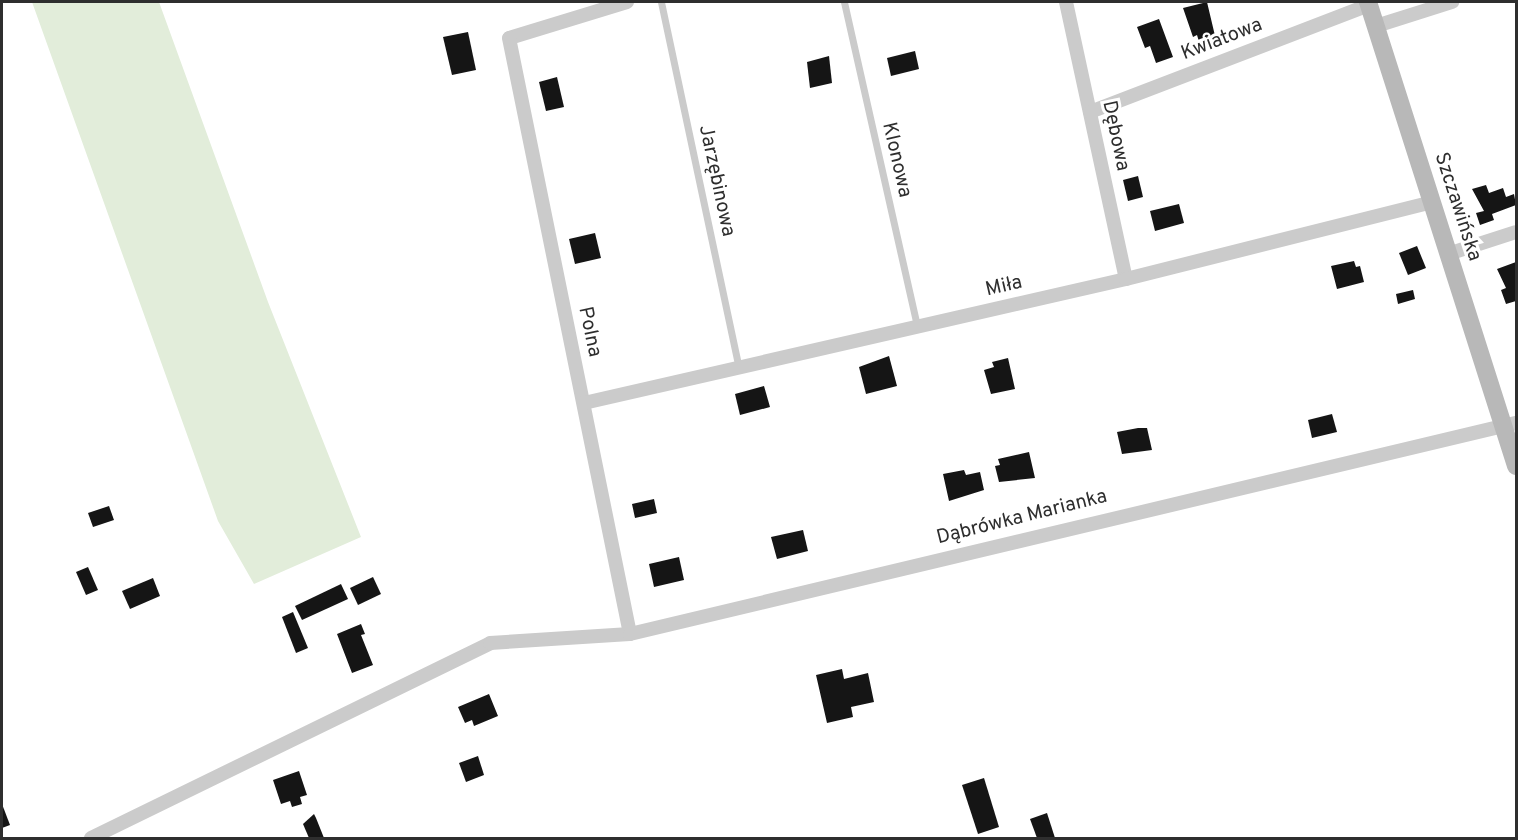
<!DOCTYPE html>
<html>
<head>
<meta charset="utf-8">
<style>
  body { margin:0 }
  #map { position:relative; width:1518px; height:840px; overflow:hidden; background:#fff; font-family:Overpass,sans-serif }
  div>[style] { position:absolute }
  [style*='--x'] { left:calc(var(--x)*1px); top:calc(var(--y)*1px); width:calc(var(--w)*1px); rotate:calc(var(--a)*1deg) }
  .green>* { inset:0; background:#e2edda }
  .building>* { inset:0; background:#151515 }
  .lane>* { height:7px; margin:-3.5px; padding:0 3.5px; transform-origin:3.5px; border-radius:3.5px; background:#cbcbcb }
  .street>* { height:14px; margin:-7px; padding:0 7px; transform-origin:7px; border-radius:7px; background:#cbcbcb }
  .secondary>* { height:18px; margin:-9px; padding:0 9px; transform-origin:9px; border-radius:9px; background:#b8b8b8 }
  span { translate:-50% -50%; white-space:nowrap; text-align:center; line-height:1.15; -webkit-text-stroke:6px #fff; paint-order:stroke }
  .street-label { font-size:20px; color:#2e2e2e }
  .frame { position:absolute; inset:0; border:3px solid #2e2e2e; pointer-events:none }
</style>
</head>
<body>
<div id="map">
  <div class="green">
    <div style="clip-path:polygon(32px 2px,159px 2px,268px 302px,361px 537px,254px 584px,218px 521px)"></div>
  </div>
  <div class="building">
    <div style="clip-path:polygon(1207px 2px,1216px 40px,1200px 45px,1197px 35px,1193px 37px,1183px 8px)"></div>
    <div style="clip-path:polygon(1159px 19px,1173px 57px,1156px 63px,1150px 46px,1145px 48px,1137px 27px)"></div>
    <div style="clip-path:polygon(468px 32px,476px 70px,452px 75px,443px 37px)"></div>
    <div style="clip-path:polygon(915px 51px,919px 69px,891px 76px,887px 58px)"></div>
    <div style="clip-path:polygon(829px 56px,832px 83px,810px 88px,807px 62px)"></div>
    <div style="clip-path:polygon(557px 77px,564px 107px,546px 111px,539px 82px)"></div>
    <div style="clip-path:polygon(1138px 176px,1143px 197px,1128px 201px,1123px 180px)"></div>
    <div style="clip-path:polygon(1486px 185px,1489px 193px,1503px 188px,1506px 197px,1514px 194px,1516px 205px,1492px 214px,1494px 220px,1480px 225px,1476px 213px,1484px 211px,1472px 189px)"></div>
    <div style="clip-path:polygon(1179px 204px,1184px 223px,1155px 231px,1150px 211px)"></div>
    <div style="clip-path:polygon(595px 233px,601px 258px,575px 264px,569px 239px)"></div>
    <div style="clip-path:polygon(1417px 246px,1426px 268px,1408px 275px,1399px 253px)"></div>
    <div style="clip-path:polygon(1354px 261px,1356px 267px,1360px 266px,1364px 282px,1337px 289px,1331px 266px)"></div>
    <div style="clip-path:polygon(1516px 262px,1516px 301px,1506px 304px,1501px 290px,1506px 288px,1497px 269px)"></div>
    <div style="clip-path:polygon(1413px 290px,1415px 299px,1398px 304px,1396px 294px)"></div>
    <div style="clip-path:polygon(889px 356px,897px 386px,866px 394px,859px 367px)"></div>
    <div style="clip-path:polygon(1008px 358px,1015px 389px,991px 394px,984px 370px,994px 367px,992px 362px)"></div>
    <div style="clip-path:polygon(764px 386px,770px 407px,740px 415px,735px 394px)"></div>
    <div style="clip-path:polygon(1332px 414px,1337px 432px,1312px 438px,1308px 420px)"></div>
    <div style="clip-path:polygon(1138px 428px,1147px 428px,1152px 450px,1122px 454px,1117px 432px)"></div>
    <div style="clip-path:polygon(1029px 452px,1035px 478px,999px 482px,995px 466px,1000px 465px,998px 459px)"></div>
    <div style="clip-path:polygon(964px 470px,966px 475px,980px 472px,984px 490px,949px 501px,943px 474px)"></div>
    <div style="clip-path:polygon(654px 499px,657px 513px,635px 518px,632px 504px)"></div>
    <div style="clip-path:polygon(109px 506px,114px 520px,93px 527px,88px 513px)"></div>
    <div style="clip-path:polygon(803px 530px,808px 551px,777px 559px,771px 537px)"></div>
    <div style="clip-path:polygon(679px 557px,684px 580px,654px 587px,649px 564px)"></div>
    <div style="clip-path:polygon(88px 567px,98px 590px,86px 595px,76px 572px)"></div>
    <div style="clip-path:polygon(373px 577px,381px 594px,358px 605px,350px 588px)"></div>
    <div style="clip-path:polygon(153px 578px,160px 596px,130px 609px,122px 591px)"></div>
    <div style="clip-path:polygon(341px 584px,348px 599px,302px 620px,295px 606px)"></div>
    <div style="clip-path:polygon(293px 612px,308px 648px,296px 653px,282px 617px)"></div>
    <div style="clip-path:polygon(361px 624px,365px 634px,361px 635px,373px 665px,352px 673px,337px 634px)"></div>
    <div style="clip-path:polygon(842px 669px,844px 679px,868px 673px,874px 702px,851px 707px,853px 717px,827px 723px,816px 675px)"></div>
    <div style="clip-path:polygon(489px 694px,498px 716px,474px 726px,472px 720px,465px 723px,458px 707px)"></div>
    <div style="clip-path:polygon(478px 756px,484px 775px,466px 782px,459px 763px)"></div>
    <div style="clip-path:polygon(299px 771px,307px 795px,300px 797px,302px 804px,292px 807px,290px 801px,281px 804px,273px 780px)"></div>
    <div style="clip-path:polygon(984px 778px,999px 827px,978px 834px,962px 785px)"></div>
    <div style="clip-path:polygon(2px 804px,10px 825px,2px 828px)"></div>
    <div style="clip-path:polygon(1047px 813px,1055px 838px,1037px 838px,1030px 819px)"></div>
    <div style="clip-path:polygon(314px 814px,316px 818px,324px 838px,309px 838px,303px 824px)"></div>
  </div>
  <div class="lane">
    <div style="--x:661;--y:2;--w:374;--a:78"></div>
    <div style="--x:844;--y:2;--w:333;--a:77.3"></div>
  </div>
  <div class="street">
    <div style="--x:627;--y:2;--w:123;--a:163"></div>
    <div style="--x:509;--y:38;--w:608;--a:78.52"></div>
    <div style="--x:1066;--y:2;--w:283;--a:77.8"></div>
    <div style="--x:1376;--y:26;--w:80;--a:-17.5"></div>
    <div style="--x:1090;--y:112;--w:299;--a:-21"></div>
    <div style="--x:1448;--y:254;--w:71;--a:-17.9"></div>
    <div style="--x:584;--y:403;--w:556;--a:-12.89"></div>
    <div style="--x:1126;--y:279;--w:316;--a:-14.1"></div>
    <div style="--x:91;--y:838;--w:444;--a:-26"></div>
    <div style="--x:490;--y:643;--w:140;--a:-3.7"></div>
    <div style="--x:630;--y:634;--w:911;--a:-13.4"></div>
  </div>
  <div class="secondary">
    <div style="--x:1368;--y:2;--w:487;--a:72.3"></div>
  </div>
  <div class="street-label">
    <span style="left:1222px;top:40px;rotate:-21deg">Kwiatowa</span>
    <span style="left:1115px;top:136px;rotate:78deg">Dębowa</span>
    <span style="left:896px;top:160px;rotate:77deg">Klonowa</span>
    <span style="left:716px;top:181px;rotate:78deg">Jarzębinowa</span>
    <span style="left:1457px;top:207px;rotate:72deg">Szczawińska</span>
    <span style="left:1004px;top:287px;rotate:-13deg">Miła</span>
    <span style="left:589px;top:332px;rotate:78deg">Polna</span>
    <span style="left:1022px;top:518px;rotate:-14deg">Dąbrówka Marianka</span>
  </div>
  <div class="frame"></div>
</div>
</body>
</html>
